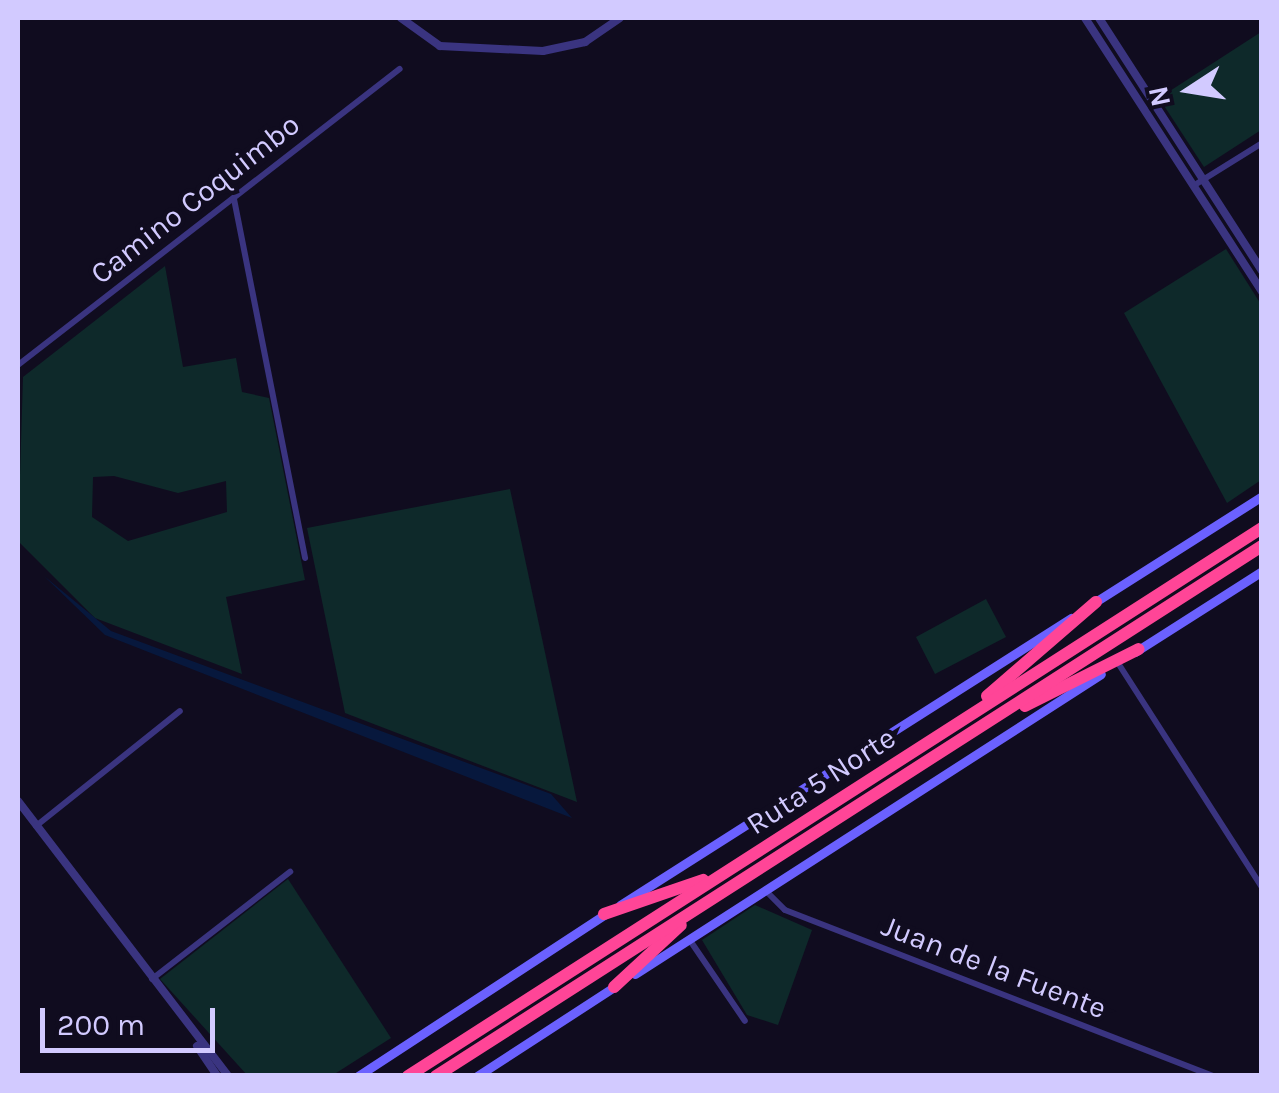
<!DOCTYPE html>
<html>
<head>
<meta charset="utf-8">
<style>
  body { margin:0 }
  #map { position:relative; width:1279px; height:1093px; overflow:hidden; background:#100c1f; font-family:Karla,sans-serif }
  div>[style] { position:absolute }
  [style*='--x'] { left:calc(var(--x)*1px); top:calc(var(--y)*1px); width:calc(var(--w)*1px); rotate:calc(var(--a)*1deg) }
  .green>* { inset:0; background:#0e292a }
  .water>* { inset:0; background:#07183d }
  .minor>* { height:6px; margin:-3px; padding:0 3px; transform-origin:3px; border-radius:3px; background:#3a3480 }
  .tertiary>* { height:8px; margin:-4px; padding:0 4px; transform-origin:4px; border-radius:4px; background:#3a3480 }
  .secondary>* { height:9px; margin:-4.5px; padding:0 4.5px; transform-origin:4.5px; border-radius:4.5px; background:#6b61ff }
  .motorway>* { height:12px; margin:-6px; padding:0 6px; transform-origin:6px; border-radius:6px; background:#ff4597 }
  span { translate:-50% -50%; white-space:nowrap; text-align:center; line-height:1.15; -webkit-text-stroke:9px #100c1f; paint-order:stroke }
  .street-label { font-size:30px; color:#d2caff }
  .frame { position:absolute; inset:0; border:20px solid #d2caff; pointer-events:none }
  .north { position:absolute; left:1139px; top:40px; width:100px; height:100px; -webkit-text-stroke:8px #100c1f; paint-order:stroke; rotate:258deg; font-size:28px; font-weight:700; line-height:40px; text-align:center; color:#d2caff }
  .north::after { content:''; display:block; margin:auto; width:35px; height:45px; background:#d2caff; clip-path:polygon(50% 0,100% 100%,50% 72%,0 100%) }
  .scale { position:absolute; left:40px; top:1008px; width:175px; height:45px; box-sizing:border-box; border:5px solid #d2caff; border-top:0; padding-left:12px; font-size:30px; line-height:35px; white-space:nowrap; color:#d2caff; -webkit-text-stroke:8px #100c1f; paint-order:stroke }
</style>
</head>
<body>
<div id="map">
  <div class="green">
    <div style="clip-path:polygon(1261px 32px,1261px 130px,1204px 167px,1159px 98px)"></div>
    <div style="clip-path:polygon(1226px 249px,1262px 306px,1261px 480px,1227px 503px,1124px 313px)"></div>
    <div style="clip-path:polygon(evenodd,165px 266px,183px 367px,236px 358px,242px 392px,269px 398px,305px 580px,226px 597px,242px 674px,95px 618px,18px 541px,23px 377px,165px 266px,114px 476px,178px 493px,226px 481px,227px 512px,128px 541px,92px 517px,93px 477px,114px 476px)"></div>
    <div style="clip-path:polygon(510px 489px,577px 802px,345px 713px,307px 528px)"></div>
    <div style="clip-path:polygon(986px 599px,1006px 637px,935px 674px,916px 637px)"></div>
    <div style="clip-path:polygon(288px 879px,391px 1038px,333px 1075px,247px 1075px,160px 979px)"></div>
    <div style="clip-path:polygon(755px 905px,812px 930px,778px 1025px,747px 1015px,702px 940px)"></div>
  </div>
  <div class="water">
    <div style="clip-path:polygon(44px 576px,111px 631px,551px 794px,572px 818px,105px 635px)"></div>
  </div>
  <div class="minor">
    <div style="--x:1193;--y:186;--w:81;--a:-31.9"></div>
    <div style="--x:234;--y:199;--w:366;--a:78.8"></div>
    <div style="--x:18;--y:365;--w:483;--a:-37.8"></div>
    <div style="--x:1118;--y:663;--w:266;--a:57.3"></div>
    <div style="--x:36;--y:826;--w:184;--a:-38.6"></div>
    <div style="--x:765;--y:890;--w:28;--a:45"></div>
    <div style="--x:785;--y:910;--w:460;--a:21.2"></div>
    <div style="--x:689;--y:939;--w:99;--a:55.7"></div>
    <div style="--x:152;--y:979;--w:175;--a:-37.8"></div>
  </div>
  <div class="tertiary">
    <div style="--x:401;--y:18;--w:48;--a:35.7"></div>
    <div style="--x:440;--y:46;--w:103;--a:2.8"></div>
    <div style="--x:543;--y:51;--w:43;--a:-12.1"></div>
    <div style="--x:585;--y:42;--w:42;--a:-34.4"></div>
    <div style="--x:1085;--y:18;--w:326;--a:57.1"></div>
    <div style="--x:1099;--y:18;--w:301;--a:57.2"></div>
    <div style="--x:18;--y:801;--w:346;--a:52.6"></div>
    <div style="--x:197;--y:1046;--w:36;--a:56"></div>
  </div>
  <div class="secondary">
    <div style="--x:1092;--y:604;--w:201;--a:-32.4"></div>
    <div style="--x:1135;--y:652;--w:151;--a:-32.5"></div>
    <div style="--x:620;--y:905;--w:535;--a:-32.47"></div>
    <div style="--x:635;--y:974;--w:554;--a:-32.77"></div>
    <div style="--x:358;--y:1076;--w:298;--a:-33.2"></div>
    <div style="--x:477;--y:1076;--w:167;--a:-33"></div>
  </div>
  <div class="motorway">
    <div style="--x:987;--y:696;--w:144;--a:-40.8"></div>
    <div style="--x:1025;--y:706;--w:127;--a:-26.6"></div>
    <div style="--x:604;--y:914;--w:105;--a:-19"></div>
    <div style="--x:614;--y:987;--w:91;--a:-42.8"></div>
    <div style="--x:408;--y:1076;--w:1015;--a:-32.69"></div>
    <div style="--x:436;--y:1076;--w:981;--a:-32.69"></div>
  </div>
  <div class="street-label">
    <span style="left:195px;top:199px;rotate:-38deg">Camino Coquimbo</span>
    <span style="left:821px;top:781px;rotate:-33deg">Ruta 5 Norte</span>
    <span style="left:994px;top:967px;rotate:21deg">Juan de la Fuente</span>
  </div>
  <div class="frame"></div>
  <div class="north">N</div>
  <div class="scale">200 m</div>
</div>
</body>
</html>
